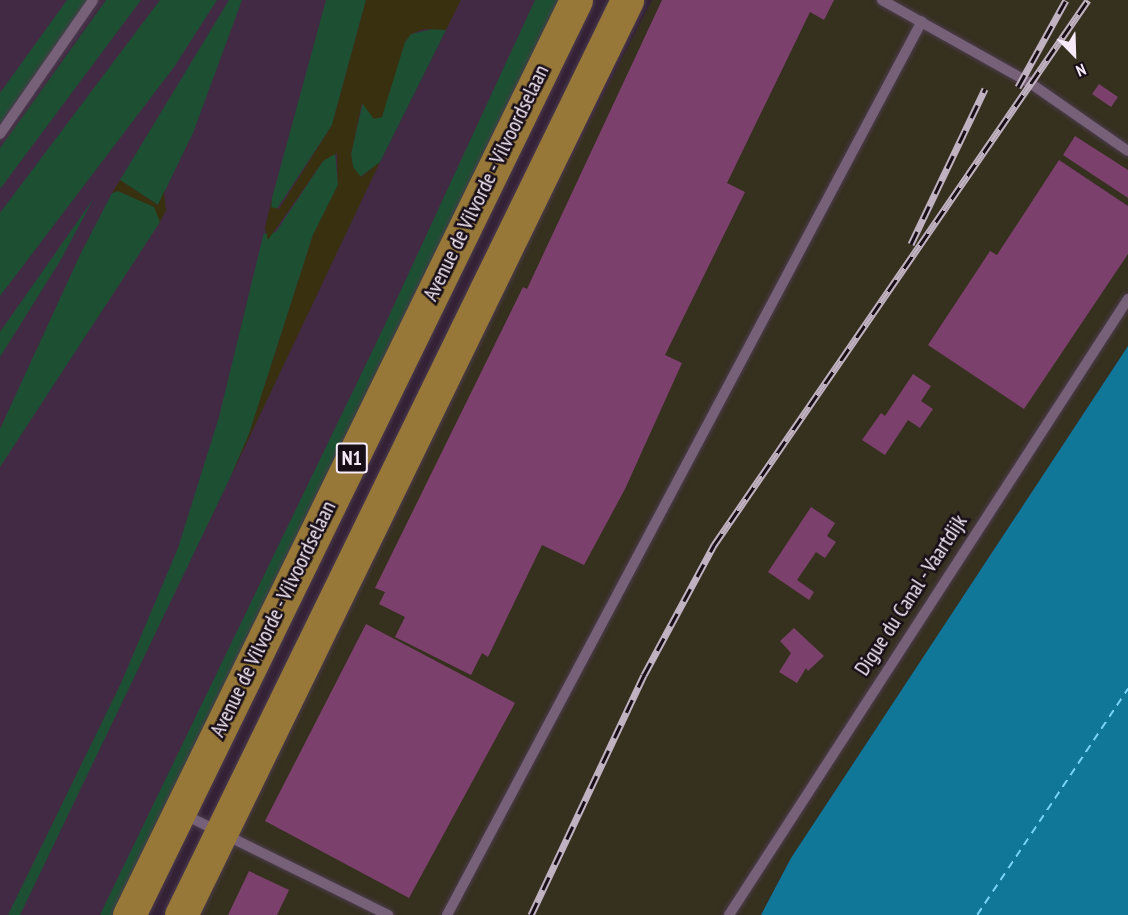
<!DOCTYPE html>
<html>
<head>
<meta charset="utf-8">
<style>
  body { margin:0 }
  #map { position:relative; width:1128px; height:915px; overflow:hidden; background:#342136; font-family:"PT Sans Narrow",sans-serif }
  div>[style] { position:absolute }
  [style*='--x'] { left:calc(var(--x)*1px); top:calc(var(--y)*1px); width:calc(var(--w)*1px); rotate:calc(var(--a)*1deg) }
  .built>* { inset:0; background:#422a44 }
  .industrial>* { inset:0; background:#36301f }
  .green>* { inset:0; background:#1d5032 }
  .sand>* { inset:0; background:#38300f }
  .water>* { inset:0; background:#117798 }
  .ferry>* { height:1.5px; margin-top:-0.75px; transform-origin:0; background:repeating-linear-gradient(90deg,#77d3f9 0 8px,transparent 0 14px) }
  .building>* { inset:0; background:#7b416c }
  .roads { filter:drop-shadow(0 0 2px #4c3c4d) drop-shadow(0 0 2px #4c3c4d) }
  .service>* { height:10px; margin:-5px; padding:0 5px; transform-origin:5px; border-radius:5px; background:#766178 }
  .primary>* { height:33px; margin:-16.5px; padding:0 16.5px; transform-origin:16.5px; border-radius:16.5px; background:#977838 }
  .rail>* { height:7px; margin-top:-3.5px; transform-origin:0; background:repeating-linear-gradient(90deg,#170e17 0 14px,#c1b2c2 0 28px); box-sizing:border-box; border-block:2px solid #c1b2c2 }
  span { translate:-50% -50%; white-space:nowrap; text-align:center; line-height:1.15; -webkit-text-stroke:5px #170e17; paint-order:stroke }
  .shield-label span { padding:2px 4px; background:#170e17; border:2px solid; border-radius:4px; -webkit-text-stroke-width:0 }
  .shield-label { font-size:20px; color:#f8ebf9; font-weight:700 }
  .street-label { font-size:21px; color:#f8ebf9 }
  .north { position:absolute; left:1044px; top:24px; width:60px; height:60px; -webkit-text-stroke:4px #170e17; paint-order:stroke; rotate:157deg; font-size:16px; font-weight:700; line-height:24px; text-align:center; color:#f8ebf9 }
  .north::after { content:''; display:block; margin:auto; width:21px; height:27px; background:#f8ebf9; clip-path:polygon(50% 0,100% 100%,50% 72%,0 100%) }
</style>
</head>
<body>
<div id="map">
  <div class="built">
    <div style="clip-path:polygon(0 0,561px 0,116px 915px,0 915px)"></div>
  </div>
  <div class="industrial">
    <div style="clip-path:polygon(652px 0,1128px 0,1128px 346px,791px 858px,761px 915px,196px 915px,359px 569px)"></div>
  </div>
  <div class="green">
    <div style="clip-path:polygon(67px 0,88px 0,0 124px,0 93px)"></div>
    <div style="clip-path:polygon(106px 0,141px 0,0 189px,0 148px)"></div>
    <div style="clip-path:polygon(160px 0,217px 0,174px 67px,0 296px,0 213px)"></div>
    <div style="clip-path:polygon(229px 0,242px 0,193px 133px,158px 205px,120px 180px)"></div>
    <div style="clip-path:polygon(326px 0,366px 0,332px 125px,276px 210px,271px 207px,272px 198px)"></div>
    <div style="clip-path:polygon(535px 0,561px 0,116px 915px,100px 915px,382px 331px)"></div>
    <div style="clip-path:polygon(437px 28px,446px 30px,380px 162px,360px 177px,353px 167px,351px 154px,363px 102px,374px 119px,405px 42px,411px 34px)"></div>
    <div style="clip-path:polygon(335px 152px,338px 185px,313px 235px,249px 434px,230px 478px,20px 915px,8px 915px,122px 681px,178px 548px,219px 417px,265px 228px,264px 234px,276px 232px,323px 161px)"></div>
    <div style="clip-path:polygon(118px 191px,155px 207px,160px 222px,0 467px,0 429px,80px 255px,112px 193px)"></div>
    <div style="clip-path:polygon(94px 198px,60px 261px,0 357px,0 332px)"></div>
  </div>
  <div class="sand">
    <div style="clip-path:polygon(366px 0,461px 0,446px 30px,424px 29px,411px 34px,405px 42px,382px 117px,374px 119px,362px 103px,351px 154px,353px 167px,361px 177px,380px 162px,230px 478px,249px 434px,313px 235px,338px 185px,337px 153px,323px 161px,268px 240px,265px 228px,272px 198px,271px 207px,279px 209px,332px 125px)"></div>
    <div style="clip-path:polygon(120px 180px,158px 205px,164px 192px,166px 210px,160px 222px,154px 207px,118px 191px,112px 193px)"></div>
  </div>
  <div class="water">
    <div style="clip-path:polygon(1128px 346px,1128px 915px,761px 915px,791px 858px)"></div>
  </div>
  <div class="ferry">
    <div style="--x:977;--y:915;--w:272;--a:-56.3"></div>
  </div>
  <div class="building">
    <div style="clip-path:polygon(662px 0,834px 0,824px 20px,810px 12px,727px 183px,745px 192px,665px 355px,682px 363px,625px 489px,584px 565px,542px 545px,488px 657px,482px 653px,471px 675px,395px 637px,405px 617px,379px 604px,385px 592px,375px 588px,523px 287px,527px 289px)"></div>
    <div style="clip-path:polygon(1099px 84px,1118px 97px,1111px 107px,1092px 94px)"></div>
    <div style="clip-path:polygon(1075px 136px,1128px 170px,1128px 198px,1063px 155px)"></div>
    <div style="clip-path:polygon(1059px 160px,1128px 206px,1128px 254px,1024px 409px,928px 345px,990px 251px,997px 255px)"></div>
    <div style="clip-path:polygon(913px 374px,931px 386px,921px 401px,933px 409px,920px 428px,908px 420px,885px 455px,862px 440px,881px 413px,885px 416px)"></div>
    <div style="clip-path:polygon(811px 507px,835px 523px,827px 536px,836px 542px,825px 558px,816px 552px,797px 580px,814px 592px,809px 600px,768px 572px)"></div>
    <div style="clip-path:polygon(366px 624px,515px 703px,409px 898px,265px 821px)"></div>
    <div style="clip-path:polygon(794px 628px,824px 656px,808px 671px,806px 668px,797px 683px,779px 672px,791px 653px,780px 641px)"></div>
    <div style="clip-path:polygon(249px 871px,289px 890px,277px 915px,228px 915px)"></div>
  </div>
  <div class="roads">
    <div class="service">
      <div style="--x:882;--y:0;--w:170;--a:29.3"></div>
      <div style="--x:1030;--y:83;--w:119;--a:34.8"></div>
      <div style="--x:0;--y:134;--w:163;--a:-55.2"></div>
      <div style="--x:181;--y:813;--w:231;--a:26.2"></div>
      <div style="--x:447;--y:915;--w:1012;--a:-62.02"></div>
      <div style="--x:729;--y:915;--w:734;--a:-57.07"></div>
    </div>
    <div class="primary">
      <div style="--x:129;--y:915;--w:1018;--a:-63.96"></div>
      <div style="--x:181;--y:915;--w:1018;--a:-64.01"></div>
    </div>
  </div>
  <div class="rail">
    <div style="--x:1018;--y:87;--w:99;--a:-61.1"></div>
    <div style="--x:911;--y:244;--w:172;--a:-64.5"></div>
    <div style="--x:531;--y:915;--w:265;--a:-64.8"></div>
    <div style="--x:644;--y:675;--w:148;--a:-61.7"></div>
    <div style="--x:714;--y:545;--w:661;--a:-55.54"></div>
  </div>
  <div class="shield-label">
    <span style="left:352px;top:458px">N1</span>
  </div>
  <div class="street-label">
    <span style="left:486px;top:183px;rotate:-64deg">Avenue de Vilvorde - Vilvoordselaan</span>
    <span style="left:911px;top:595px;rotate:-57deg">Digue du Canal - Vaartdijk</span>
    <span style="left:273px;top:619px;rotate:-64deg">Avenue de Vilvorde - Vilvoordselaan</span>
  </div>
  <div class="north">N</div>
</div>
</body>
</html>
